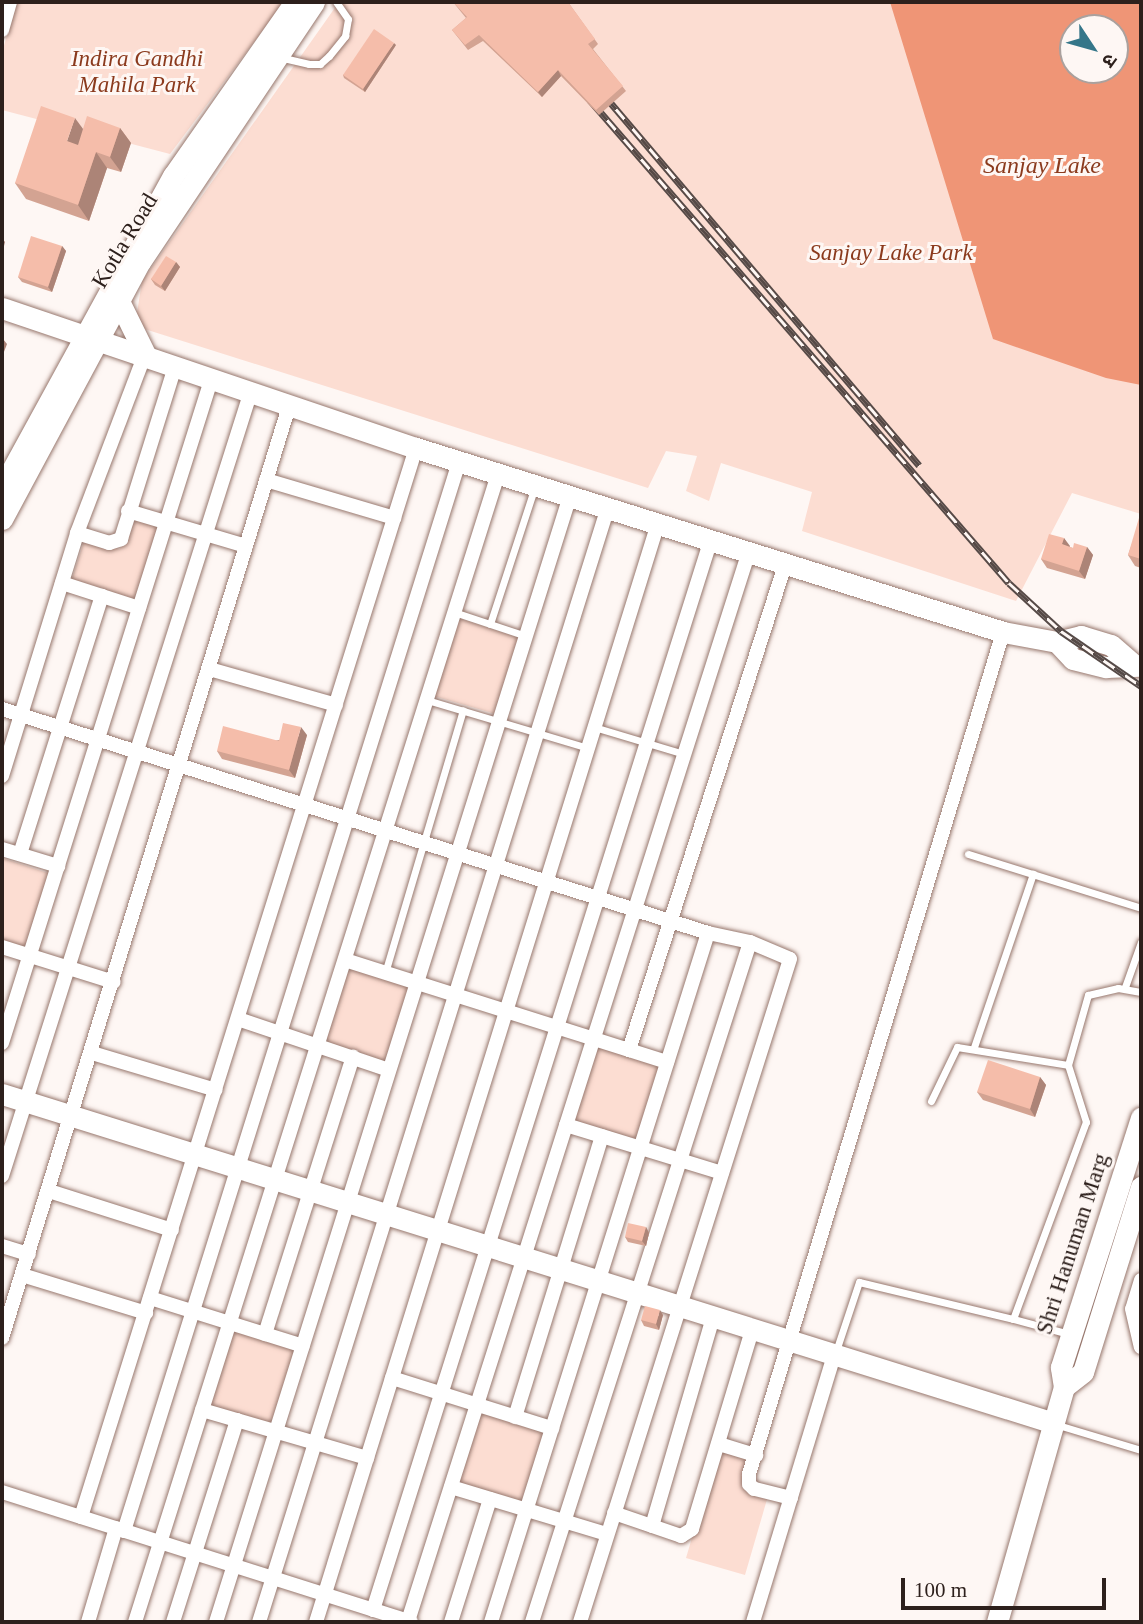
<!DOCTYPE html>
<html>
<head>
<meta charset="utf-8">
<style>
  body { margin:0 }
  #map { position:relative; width:1143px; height:1624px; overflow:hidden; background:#fef7f4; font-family:"Times New Roman","Noto Sans Devanagari",serif }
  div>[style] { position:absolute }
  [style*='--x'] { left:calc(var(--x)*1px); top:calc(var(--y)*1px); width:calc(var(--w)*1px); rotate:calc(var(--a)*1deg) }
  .green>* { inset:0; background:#fcddd2 }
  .water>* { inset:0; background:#ef9576 }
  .roads { filter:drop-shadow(0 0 2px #97776d) drop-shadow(0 0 2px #97776d) }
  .lane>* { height:7px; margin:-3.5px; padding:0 3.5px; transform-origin:3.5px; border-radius:3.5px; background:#fff }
  .street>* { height:14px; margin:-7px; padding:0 7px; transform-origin:7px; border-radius:7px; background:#fff }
  .secondary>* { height:21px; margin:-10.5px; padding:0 10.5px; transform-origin:10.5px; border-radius:10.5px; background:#fff }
  .rail>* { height:7px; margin-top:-3.5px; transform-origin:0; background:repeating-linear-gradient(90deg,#fef7f4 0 13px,#564a47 0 26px); box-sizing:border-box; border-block:2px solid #564a47 }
  .wall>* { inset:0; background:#d3a392 }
  .shaded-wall>* { inset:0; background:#ac8477 }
  .building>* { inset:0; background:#f5bdaa }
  span { translate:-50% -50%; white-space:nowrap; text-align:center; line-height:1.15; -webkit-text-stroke:6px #fef7f4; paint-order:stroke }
  .park-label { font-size:23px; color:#8b3a1d; font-style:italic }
  .street-label { font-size:23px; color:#2d201c }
  .water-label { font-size:24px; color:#8b3a1d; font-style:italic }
  .frame { position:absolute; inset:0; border:4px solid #2d201c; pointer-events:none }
  .north { position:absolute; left:1059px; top:14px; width:70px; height:70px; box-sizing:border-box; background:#fef7f4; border:2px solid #aaa19e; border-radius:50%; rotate:126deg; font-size:19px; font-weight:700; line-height:28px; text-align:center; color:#2d201c }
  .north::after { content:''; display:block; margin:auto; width:24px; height:32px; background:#357689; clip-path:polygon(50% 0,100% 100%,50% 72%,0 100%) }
  .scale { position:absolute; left:901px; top:1578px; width:205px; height:32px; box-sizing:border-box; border:4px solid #2d201c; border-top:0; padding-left:9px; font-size:21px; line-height:24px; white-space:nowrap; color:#2d201c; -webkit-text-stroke:5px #fef7f4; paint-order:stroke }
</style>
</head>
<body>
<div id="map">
  <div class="green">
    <div style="clip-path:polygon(17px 2px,284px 2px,170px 154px,2px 110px,2px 52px)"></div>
    <div style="clip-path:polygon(evenodd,339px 2px,1141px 2px,1141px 514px,1072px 493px,1016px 601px,802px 531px,812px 492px,721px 463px,709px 501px,686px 491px,697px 456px,666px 451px,648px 488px,135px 326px,142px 281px,339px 2px,1073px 28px,1115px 28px,1115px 70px,1073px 70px,1073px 28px)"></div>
    <div style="clip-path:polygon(130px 516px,161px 525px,136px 603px,71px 582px,85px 538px,120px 549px)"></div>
    <div style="clip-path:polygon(455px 617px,523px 639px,499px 715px,430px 695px)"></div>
    <div style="clip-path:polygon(2px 858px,51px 874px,27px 951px,2px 943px)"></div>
    <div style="clip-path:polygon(348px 967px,413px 987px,388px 1065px,324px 1044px)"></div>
    <div style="clip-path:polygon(595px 1044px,663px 1065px,640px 1142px,571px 1122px)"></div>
    <div style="clip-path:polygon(231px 1328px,299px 1350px,275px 1426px,206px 1406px)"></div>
    <div style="clip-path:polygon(479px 1409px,547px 1430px,523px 1506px,455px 1484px)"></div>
    <div style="clip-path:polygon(718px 1450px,750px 1459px,742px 1488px,768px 1496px,745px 1575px,686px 1558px)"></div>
  </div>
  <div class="water">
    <div style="clip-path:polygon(evenodd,890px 2px,1141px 2px,1141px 385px,1106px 378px,993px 339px,890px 2px,1073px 28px,1115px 28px,1115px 70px,1073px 70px,1073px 28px)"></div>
  </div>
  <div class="roads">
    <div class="lane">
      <div style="--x:279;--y:57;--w:31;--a:13"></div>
      <div style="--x:309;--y:64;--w:11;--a:0"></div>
      <div style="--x:320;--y:64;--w:12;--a:-42"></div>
      <div style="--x:329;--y:56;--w:26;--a:-51"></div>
      <div style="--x:345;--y:36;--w:17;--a:-80"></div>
      <div style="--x:348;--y:19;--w:21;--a:-125"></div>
      <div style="--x:454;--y:612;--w:76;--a:18.4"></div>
      <div style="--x:490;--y:624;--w:142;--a:-71.9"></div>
      <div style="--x:427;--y:700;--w:168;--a:16.6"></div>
      <div style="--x:594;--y:727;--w:94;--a:16.7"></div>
      <div style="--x:968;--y:854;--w:181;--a:17.3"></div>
      <div style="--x:385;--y:973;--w:274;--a:-73.5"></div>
      <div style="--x:1125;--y:987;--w:48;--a:-70.4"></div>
      <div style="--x:974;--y:1047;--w:183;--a:-71.2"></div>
      <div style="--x:931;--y:1101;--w:60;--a:-64.3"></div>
      <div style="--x:957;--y:1047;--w:112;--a:9.2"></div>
      <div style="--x:1069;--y:1334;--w:58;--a:-165"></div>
      <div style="--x:1013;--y:1319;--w:210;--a:-69.7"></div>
      <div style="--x:1086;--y:1122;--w:60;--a:-107.5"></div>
      <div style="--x:1068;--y:1065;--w:73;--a:-74.1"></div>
      <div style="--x:1088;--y:995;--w:31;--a:-13"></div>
      <div style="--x:1118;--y:988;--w:23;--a:10"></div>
      <div style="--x:836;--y:1351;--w:73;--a:-71.6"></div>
      <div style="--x:859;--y:1282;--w:158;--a:13.5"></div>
      <div style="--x:1058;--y:1425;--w:87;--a:16.8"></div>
    </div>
    <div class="street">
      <div style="--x:2;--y:30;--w:29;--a:-74"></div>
      <div style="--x:266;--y:480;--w:134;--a:16.5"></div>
      <div style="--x:128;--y:511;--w:123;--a:16.5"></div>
      <div style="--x:77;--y:533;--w:34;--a:17"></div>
      <div style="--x:109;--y:543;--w:13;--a:-18"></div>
      <div style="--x:121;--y:539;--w:180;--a:-72.6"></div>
      <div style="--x:62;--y:583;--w:81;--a:18"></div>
      <div style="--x:209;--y:669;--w:132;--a:15.8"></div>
      <div style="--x:2;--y:709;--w:741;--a:17.6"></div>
      <div style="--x:708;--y:933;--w:43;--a:12.1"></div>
      <div style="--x:750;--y:942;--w:43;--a:23"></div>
      <div style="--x:790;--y:959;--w:695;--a:107.58"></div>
      <div style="--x:2;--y:776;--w:254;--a:-72.8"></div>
      <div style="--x:77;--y:533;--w:191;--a:-69.2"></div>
      <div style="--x:2;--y:849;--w:59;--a:16.9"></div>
      <div style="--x:20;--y:854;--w:271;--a:-72.4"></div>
      <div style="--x:2;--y:947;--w:117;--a:17.4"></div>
      <div style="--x:345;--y:960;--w:338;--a:17.6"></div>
      <div style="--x:238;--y:1019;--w:159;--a:18.7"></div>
      <div style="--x:2;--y:1043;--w:698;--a:-72.5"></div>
      <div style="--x:629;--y:1050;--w:513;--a:-72.17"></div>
      <div style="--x:92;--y:1053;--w:129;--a:16.6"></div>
      <div style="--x:566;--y:1125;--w:163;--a:17.1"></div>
      <div style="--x:2;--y:1176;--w:824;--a:-72.4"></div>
      <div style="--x:49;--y:1191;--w:129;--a:17.6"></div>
      <div style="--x:2;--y:1246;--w:28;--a:17"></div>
      <div style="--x:22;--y:1275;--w:130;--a:17"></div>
      <div style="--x:1141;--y:1280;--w:30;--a:107"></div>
      <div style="--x:1132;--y:1309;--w:39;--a:77"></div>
      <div style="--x:150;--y:1298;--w:160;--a:17.4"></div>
      <div style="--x:265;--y:1334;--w:291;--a:-72.4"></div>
      <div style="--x:2;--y:1338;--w:978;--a:-72.88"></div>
      <div style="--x:392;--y:1378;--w:168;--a:17.4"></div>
      <div style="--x:202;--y:1410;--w:172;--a:16.2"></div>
      <div style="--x:515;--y:1417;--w:294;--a:-72.8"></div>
      <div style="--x:719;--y:1444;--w:39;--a:17"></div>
      <div style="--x:451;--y:1487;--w:163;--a:16.8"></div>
      <div style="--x:2;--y:1492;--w:429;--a:17.6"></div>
      <div style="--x:791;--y:1498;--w:38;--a:-166"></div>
      <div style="--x:754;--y:1489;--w:7;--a:-135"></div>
      <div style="--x:749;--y:1484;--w:10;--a:-90"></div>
      <div style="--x:749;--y:1474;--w:879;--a:-73.21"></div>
      <div style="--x:614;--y:1513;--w:71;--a:18.9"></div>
      <div style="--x:681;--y:1536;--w:13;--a:-32"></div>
      <div style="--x:692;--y:1529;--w:208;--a:-73.2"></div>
      <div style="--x:81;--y:1517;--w:1120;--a:-72.6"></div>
      <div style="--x:652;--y:1526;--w:218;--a:-73.7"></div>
      <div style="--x:124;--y:1531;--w:1120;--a:-72.6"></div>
      <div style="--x:373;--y:1610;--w:1123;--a:-72.48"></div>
      <div style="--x:408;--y:1621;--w:1123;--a:-72.32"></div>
      <div style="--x:88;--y:1622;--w:98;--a:-73.4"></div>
      <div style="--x:135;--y:1622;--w:1204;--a:-72.45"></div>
      <div style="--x:173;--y:1622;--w:212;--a:-72.4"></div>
      <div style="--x:216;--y:1622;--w:1180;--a:-72.55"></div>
      <div style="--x:259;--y:1622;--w:1168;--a:-72.62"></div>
      <div style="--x:316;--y:1622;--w:1151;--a:-72.71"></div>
      <div style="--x:451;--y:1622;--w:129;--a:-72.4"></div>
      <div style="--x:491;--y:1622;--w:722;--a:-72.52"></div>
      <div style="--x:532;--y:1622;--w:714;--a:-72.22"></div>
      <div style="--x:753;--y:1622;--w:279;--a:-73.1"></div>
    </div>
    <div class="secondary">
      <div style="--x:119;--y:301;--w:59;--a:63.9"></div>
      <div style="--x:2;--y:308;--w:437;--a:18.7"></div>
      <div style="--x:416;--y:448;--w:615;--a:17.4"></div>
      <div style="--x:1003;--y:632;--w:55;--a:10.5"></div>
      <div style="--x:1057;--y:642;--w:25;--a:-14"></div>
      <div style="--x:1081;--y:636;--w:31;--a:17"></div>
      <div style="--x:1111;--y:645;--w:29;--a:41"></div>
      <div style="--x:2;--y:488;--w:356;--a:-61.3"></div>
      <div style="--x:173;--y:176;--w:213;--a:-55"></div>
      <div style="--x:2;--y:519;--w:292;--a:-61.8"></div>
      <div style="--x:140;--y:262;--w:313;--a:-56.2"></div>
      <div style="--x:1057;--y:642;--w:23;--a:47"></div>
      <div style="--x:1073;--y:659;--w:34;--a:14"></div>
      <div style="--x:1106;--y:667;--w:33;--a:-2"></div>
      <div style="--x:2;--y:1094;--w:1102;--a:17.37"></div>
      <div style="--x:1064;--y:1387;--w:24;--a:-38"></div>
      <div style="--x:1083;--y:1372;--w:194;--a:-72.6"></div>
      <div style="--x:997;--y:1622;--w:244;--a:-74.1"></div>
      <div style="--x:1064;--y:1387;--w:20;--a:-99"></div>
      <div style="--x:1061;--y:1367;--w:262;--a:-72.2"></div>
    </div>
  </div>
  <div class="rail">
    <div style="--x:599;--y:89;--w:494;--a:49.6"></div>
    <div style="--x:590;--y:100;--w:639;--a:49.06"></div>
    <div style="--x:1009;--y:583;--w:71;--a:42.7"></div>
    <div style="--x:1061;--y:631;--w:97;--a:34.5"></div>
  </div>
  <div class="wall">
    <div style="clip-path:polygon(453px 2px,568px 2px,598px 44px,593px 49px,626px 91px,599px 115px,561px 76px,542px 97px,483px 41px,468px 50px,452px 30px,466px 18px)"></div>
    <div style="clip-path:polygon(396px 45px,365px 92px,344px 78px,343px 75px)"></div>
    <div style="clip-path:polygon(120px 128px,131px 143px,121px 172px,107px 168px,89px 221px,26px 199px,15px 183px,83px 129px)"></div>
    <div style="clip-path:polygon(62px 246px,66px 251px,52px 292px,22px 282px,18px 277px)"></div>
    <div style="clip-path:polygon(176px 262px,180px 267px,165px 291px,155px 285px,151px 279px)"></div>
    <div style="clip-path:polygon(1141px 519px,1141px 568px,1135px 566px,1128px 555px)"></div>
    <div style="clip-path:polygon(1064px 538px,1069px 547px,1073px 548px,1087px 547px,1093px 555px,1085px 579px,1047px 568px,1041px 559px)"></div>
    <div style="clip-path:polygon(307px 735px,295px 778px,222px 759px,217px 751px)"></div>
    <div style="clip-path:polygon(1040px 1077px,1046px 1085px,1035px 1117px,983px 1100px,977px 1092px)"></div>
    <div style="clip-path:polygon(646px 1227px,649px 1233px,646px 1246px,628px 1242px,625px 1237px)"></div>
    <div style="clip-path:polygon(663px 1315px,659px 1330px,644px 1326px,641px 1320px)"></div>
  </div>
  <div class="shaded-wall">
    <div style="clip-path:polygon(394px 43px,396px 45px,365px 92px,363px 89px)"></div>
    <div style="clip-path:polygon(558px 70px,561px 76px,542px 97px,538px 92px)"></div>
    <div style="clip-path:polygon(75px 118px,86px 133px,78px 157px,67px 141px)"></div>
    <div style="clip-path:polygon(120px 128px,131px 143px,121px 172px,110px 157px)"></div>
    <div style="clip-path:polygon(96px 152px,107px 168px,89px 221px,78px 205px)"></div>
    <div style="clip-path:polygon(2px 238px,5px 242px,2px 254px)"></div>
    <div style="clip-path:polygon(62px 246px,66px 251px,52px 292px,48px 287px)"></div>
    <div style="clip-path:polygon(176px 262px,180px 267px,165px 291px,161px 286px)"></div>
    <div style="clip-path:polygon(3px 339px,7px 344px,2px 357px,2px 342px)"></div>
    <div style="clip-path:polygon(1064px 538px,1070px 546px,1068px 552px,1062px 544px)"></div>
    <div style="clip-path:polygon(1087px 547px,1093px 555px,1085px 579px,1079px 571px)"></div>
    <div style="clip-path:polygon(301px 727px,307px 735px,295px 778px,289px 770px)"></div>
    <div style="clip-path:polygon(1040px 1077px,1046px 1085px,1035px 1117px,1030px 1109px)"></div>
    <div style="clip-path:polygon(646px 1227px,649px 1233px,646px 1246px,642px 1241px)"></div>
    <div style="clip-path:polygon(660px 1310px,663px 1315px,659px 1330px,656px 1324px)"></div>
  </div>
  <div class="building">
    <div style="clip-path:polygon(453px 2px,568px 2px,595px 39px,588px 44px,623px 86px,596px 110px,558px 70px,538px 92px,479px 35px,465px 45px,452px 30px,467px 17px)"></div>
    <div style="clip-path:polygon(374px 29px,394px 43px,363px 89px,343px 75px)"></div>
    <div style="clip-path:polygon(41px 106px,75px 118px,67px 141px,78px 145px,87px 116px,120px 128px,110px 157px,96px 152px,78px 205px,15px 183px)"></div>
    <div style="clip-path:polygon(31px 236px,62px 246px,48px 287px,18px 277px)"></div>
    <div style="clip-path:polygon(166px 256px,176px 262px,161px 286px,151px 279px)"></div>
    <div style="clip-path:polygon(1139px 518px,1141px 519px,1141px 559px,1128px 555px)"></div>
    <div style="clip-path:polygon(1049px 534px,1064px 538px,1062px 544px,1073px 548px,1074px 543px,1087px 547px,1079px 571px,1041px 559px)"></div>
    <div style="clip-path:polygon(283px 723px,301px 727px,289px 770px,217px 751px,223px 726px,279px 741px)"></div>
    <div style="clip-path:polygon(988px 1060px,1040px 1077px,1030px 1109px,977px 1092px)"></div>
    <div style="clip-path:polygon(628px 1223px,646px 1227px,642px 1241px,625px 1237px)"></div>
    <div style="clip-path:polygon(645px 1306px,660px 1310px,656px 1324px,641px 1320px)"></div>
  </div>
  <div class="park-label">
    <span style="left:137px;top:72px">Indira Gandhi<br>Mahila Park</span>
    <span style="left:891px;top:253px">Sanjay Lake Park</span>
  </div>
  <div class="street-label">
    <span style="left:125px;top:241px;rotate:-59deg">Kotla Road</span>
    <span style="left:1073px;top:1244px;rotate:-72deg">Shri Hanuman Marg</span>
  </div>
  <div class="water-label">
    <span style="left:1042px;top:166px">Sanjay Lake</span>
  </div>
  <div class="frame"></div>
  <div class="north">उ</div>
  <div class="scale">100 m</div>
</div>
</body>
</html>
